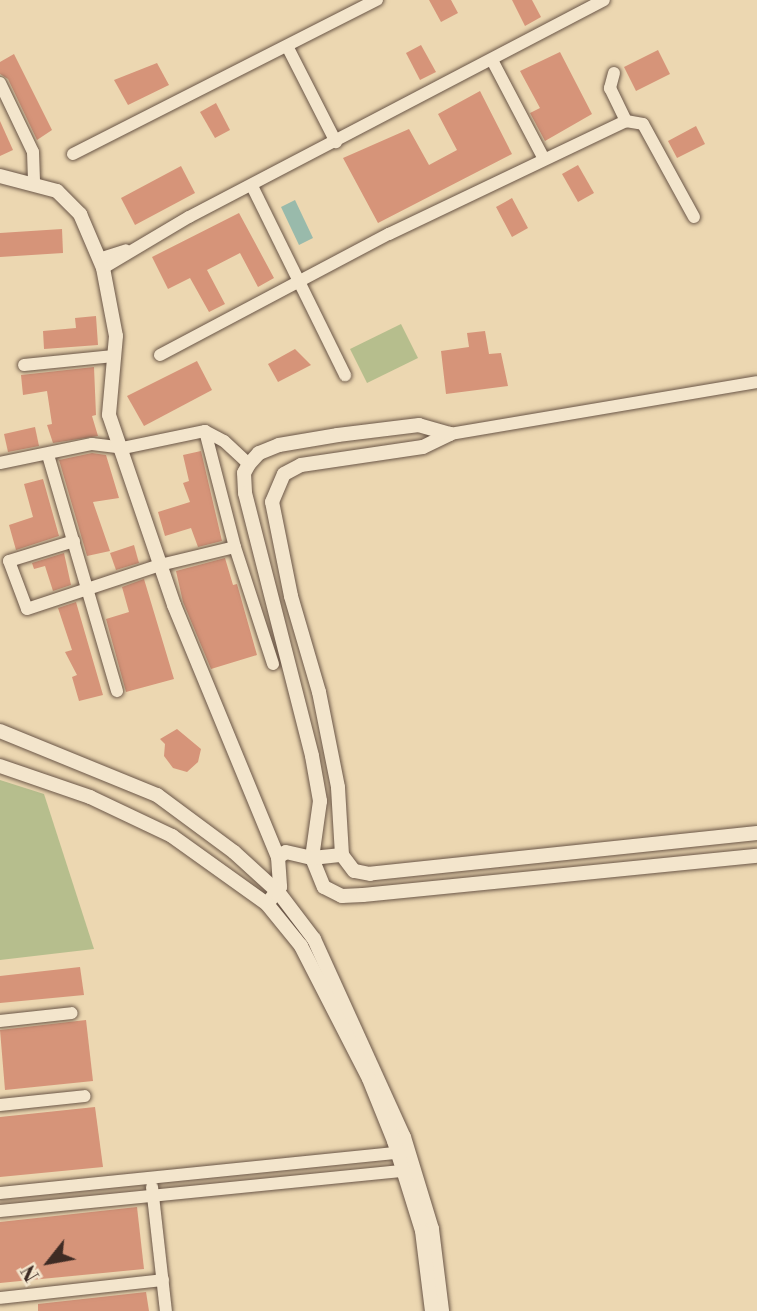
<!DOCTYPE html>
<html>
<head>
<meta charset="utf-8">
<style>
  body { margin:0 }
  #map { position:relative; width:757px; height:1311px; overflow:hidden; background:#ecd7b1; font-family:"Libre Bodoni",serif }
  div>[style] { position:absolute }
  [style*='--x'] { left:calc(var(--x)*1px); top:calc(var(--y)*1px); width:calc(var(--w)*1px); rotate:calc(var(--a)*1deg) }
  .green>* { inset:0; background:#b6be8d }
  .water>* { inset:0; background:#99baab }
  .building>* { inset:0; background:#d69479 }
  .roads { filter:drop-shadow(0 0 2px #6a5647) drop-shadow(0 0 2px #6a5647) }
  .minor>* { height:12px; margin:-6px; padding:0 6px; transform-origin:6px; border-radius:6px; background:#f3e5cc }
  .tertiary>* { height:14px; margin:-7px; padding:0 7px; transform-origin:7px; border-radius:7px; background:#f3e5cc }
  span { translate:-50% -50%; white-space:nowrap; text-align:center; line-height:1.15; -webkit-text-stroke:7px #f3e5cc; paint-order:stroke }
  .north { position:absolute; left:14px; top:1227px; width:70px; height:70px; -webkit-text-stroke:5px #f3e5cc; paint-order:stroke; rotate:239deg; font-size:19px; font-weight:700; line-height:28px; text-align:center; color:#3e2b24 }
  .north::after { content:''; display:block; margin:auto; width:24px; height:32px; background:#3e2b24; clip-path:polygon(50% 0,100% 100%,50% 72%,0 100%) }
</style>
</head>
<body>
<div id="map">
  <div class="green">
    <div style="clip-path:polygon(401px 324px,418px 358px,367px 383px,350px 349px)"></div>
    <div style="clip-path:polygon(0 780px,44px 794px,94px 949px,0 960px)"></div>
  </div>
  <div class="water">
    <div style="clip-path:polygon(295px 200px,313px 238px,299px 245px,281px 207px)"></div>
  </div>
  <div class="building">
    <div style="clip-path:polygon(429px 0,451px 0,458px 13px,441px 22px)"></div>
    <div style="clip-path:polygon(512px 0,532px 0,541px 17px,525px 26px)"></div>
    <div style="clip-path:polygon(421px 45px,436px 72px,420px 80px,406px 53px)"></div>
    <div style="clip-path:polygon(658px 50px,670px 74px,636px 91px,624px 67px)"></div>
    <div style="clip-path:polygon(560px 52px,592px 114px,545px 141px,530px 113px,540px 108px,520px 71px)"></div>
    <div style="clip-path:polygon(14px 54px,52px 130px,37px 140px,8px 79px,0 74px,0 62px)"></div>
    <div style="clip-path:polygon(157px 63px,169px 85px,128px 105px,114px 80px)"></div>
    <div style="clip-path:polygon(480px 91px,512px 154px,378px 223px,343px 158px,409px 129px,429px 165px,457px 150px,438px 114px)"></div>
    <div style="clip-path:polygon(216px 103px,230px 130px,215px 138px,200px 112px)"></div>
    <div style="clip-path:polygon(0 121px,13px 150px,0 156px)"></div>
    <div style="clip-path:polygon(696px 126px,705px 144px,677px 158px,668px 141px)"></div>
    <div style="clip-path:polygon(578px 165px,594px 193px,578px 202px,562px 174px)"></div>
    <div style="clip-path:polygon(181px 166px,195px 193px,135px 225px,121px 198px)"></div>
    <div style="clip-path:polygon(512px 198px,528px 228px,512px 237px,496px 207px)"></div>
    <div style="clip-path:polygon(239px 213px,274px 278px,258px 287px,240px 253px,207px 270px,225px 304px,209px 312px,190px 278px,168px 289px,152px 257px)"></div>
    <div style="clip-path:polygon(62px 229px,63px 253px,0 257px,0 233px)"></div>
    <div style="clip-path:polygon(96px 316px,98px 345px,44px 349px,43px 331px,76px 328px,75px 318px)"></div>
    <div style="clip-path:polygon(485px 331px,489px 354px,501px 353px,508px 386px,446px 394px,441px 351px,469px 347px,467px 333px)"></div>
    <div style="clip-path:polygon(295px 349px,311px 365px,278px 382px,268px 364px)"></div>
    <div style="clip-path:polygon(197px 361px,212px 390px,144px 426px,127px 396px)"></div>
    <div style="clip-path:polygon(94px 367px,96px 415px,92px 416px,98px 436px,53px 443px,47px 425px,52px 424px,47px 391px,23px 395px,21px 375px)"></div>
    <div style="clip-path:polygon(35px 427px,39px 446px,8px 452px,4px 434px)"></div>
    <div style="clip-path:polygon(201px 451px,222px 541px,198px 547px,191px 528px,165px 536px,158px 512px,190px 502px,183px 483px,189px 481px,183px 455px)"></div>
    <div style="clip-path:polygon(92px 453px,106px 455px,119px 498px,93px 502px,110px 551px,87px 556px,59px 460px)"></div>
    <div style="clip-path:polygon(43px 479px,59px 536px,16px 550px,9px 525px,33px 517px,24px 484px)"></div>
    <div style="clip-path:polygon(134px 545px,139px 563px,116px 570px,110px 553px)"></div>
    <div style="clip-path:polygon(64px 553px,71px 585px,53px 591px,45px 566px,34px 569px,32px 563px)"></div>
    <div style="clip-path:polygon(225px 558px,233px 585px,237px 584px,257px 655px,211px 669px,183px 602px,176px 571px)"></div>
    <div style="clip-path:polygon(144px 579px,174px 679px,126px 692px,106px 619px,129px 612px,122px 587px)"></div>
    <div style="clip-path:polygon(76px 602px,103px 695px,79px 701px,72px 677px,77px 675px,65px 652px,72px 650px,58px 608px)"></div>
    <div style="clip-path:polygon(177px 729px,201px 749px,198px 762px,187px 772px,173px 768px,164px 756px,165px 744px,160px 739px)"></div>
    <div style="clip-path:polygon(80px 967px,84px 995px,0 1003px,0 976px)"></div>
    <div style="clip-path:polygon(86px 1020px,93px 1081px,5px 1090px,0 1030px)"></div>
    <div style="clip-path:polygon(95px 1107px,103px 1167px,0 1177px,0 1117px)"></div>
    <div style="clip-path:polygon(137px 1207px,144px 1269px,0 1283px,0 1222px)"></div>
    <div style="clip-path:polygon(146px 1292px,149px 1311px,38px 1311px,38px 1304px)"></div>
  </div>
  <div class="roads">
    <div class="minor">
      <div style="--x:287;--y:46;--w:108;--a:63"></div>
      <div style="--x:492;--y:60;--w:110;--a:62.3"></div>
      <div style="--x:614;--y:73;--w:16;--a:105"></div>
      <div style="--x:610;--y:88;--w:37;--a:64"></div>
      <div style="--x:0;--y:83;--w:76;--a:64.4"></div>
      <div style="--x:33;--y:152;--w:31;--a:88"></div>
      <div style="--x:73;--y:154;--w:341;--a:-26.9"></div>
      <div style="--x:252;--y:186;--w:211;--a:63.8"></div>
      <div style="--x:99;--y:259;--w:28;--a:-18"></div>
      <div style="--x:103;--y:268;--w:100;--a:-30.7"></div>
      <div style="--x:189;--y:217;--w:468;--a:-27.6"></div>
      <div style="--x:160;--y:355;--w:259;--a:-27.9"></div>
      <div style="--x:389;--y:234;--w:263;--a:-25.5"></div>
      <div style="--x:626;--y:121;--w:17;--a:10"></div>
      <div style="--x:643;--y:124;--w:106;--a:61.3"></div>
      <div style="--x:24;--y:365;--w:90;--a:-5.7"></div>
      <div style="--x:205;--y:431;--w:120;--a:75.5"></div>
      <div style="--x:235;--y:547;--w:123;--a:72"></div>
      <div style="--x:450;--y:434;--w:311;--a:-9.6"></div>
      <div style="--x:48;--y:455;--w:246;--a:73.7"></div>
      <div style="--x:0;--y:463;--w:94;--a:-11.7"></div>
      <div style="--x:92;--y:444;--w:31;--a:7"></div>
      <div style="--x:123;--y:448;--w:84;--a:-11.7"></div>
      <div style="--x:205;--y:431;--w:21;--a:28"></div>
      <div style="--x:224;--y:441;--w:34;--a:43"></div>
      <div style="--x:74;--y:541;--w:68;--a:162.9"></div>
      <div style="--x:9;--y:561;--w:51;--a:69.4"></div>
      <div style="--x:27;--y:609;--w:140;--a:-18.3"></div>
      <div style="--x:160;--y:565;--w:77;--a:-13.5"></div>
      <div style="--x:0;--y:1021;--w:72;--a:-6.3"></div>
      <div style="--x:0;--y:1105;--w:85;--a:-6"></div>
      <div style="--x:152;--y:1187;--w:125;--a:83.6"></div>
      <div style="--x:0;--y:1193;--w:409;--a:-5.8"></div>
      <div style="--x:0;--y:1211;--w:413;--a:-5.7"></div>
      <div style="--x:0;--y:1298;--w:164;--a:-6.3"></div>
    </div>
    <div class="tertiary">
      <div style="--x:0;--y:176;--w:59;--a:14.7"></div>
      <div style="--x:57;--y:191;--w:33;--a:45"></div>
      <div style="--x:80;--y:214;--w:59;--a:66.9"></div>
      <div style="--x:103;--y:268;--w:69;--a:79.2"></div>
      <div style="--x:116;--y:336;--w:79;--a:95.1"></div>
      <div style="--x:109;--y:415;--w:201;--a:71.1"></div>
      <div style="--x:174;--y:605;--w:273;--a:67.6"></div>
      <div style="--x:278;--y:857;--w:30;--a:86"></div>
      <div style="--x:280;--y:887;--w:21;--a:127"></div>
      <div style="--x:0;--y:731;--w:170;--a:22.2"></div>
      <div style="--x:157;--y:795;--w:96;--a:36.5"></div>
      <div style="--x:234;--y:852;--w:61;--a:42.3"></div>
      <div style="--x:279;--y:893;--w:58;--a:52.7"></div>
      <div style="--x:314;--y:939;--w:217;--a:65.6"></div>
      <div style="--x:404;--y:1137;--w:96;--a:73.1"></div>
      <div style="--x:432;--y:1229;--w:83;--a:83"></div>
      <div style="--x:0;--y:766;--w:95;--a:19"></div>
      <div style="--x:90;--y:797;--w:91;--a:25.4"></div>
      <div style="--x:172;--y:836;--w:117;--a:35.6"></div>
      <div style="--x:267;--y:904;--w:54;--a:51"></div>
      <div style="--x:301;--y:946;--w:149;--a:62.9"></div>
      <div style="--x:369;--y:1079;--w:67;--a:68"></div>
      <div style="--x:394;--y:1141;--w:94;--a:72.7"></div>
      <div style="--x:422;--y:1231;--w:81;--a:82.9"></div>
      <div style="--x:757;--y:833;--w:389;--a:174"></div>
      <div style="--x:370;--y:874;--w:16;--a:-169"></div>
      <div style="--x:354;--y:871;--w:20;--a:-127"></div>
      <div style="--x:342;--y:855;--w:68;--a:-93.4"></div>
      <div style="--x:338;--y:787;--w:97;--a:-101.3"></div>
      <div style="--x:319;--y:692;--w:100;--a:-106.3"></div>
      <div style="--x:291;--y:596;--w:96;--a:-101.4"></div>
      <div style="--x:272;--y:502;--w:30;--a:-67"></div>
      <div style="--x:284;--y:474;--w:19;--a:-28"></div>
      <div style="--x:301;--y:465;--w:123;--a:-8.4"></div>
      <div style="--x:423;--y:447;--w:30;--a:-26"></div>
      <div style="--x:450;--y:434;--w:32;--a:-164"></div>
      <div style="--x:419;--y:425;--w:82;--a:173"></div>
      <div style="--x:338;--y:435;--w:60;--a:170.4"></div>
      <div style="--x:279;--y:445;--w:22;--a:158"></div>
      <div style="--x:259;--y:453;--w:15;--a:132"></div>
      <div style="--x:249;--y:464;--w:10;--a:119"></div>
      <div style="--x:244;--y:473;--w:20;--a:87"></div>
      <div style="--x:245;--y:493;--w:271;--a:75.7"></div>
      <div style="--x:312;--y:756;--w:46;--a:79.9"></div>
      <div style="--x:320;--y:801;--w:58;--a:98"></div>
      <div style="--x:312;--y:858;--w:31;--a:68"></div>
      <div style="--x:324;--y:887;--w:20;--a:27"></div>
      <div style="--x:342;--y:896;--w:21;--a:-3"></div>
      <div style="--x:363;--y:895;--w:396;--a:-5.7"></div>
      <div style="--x:278;--y:857;--w:9;--a:-32"></div>
      <div style="--x:286;--y:852;--w:27;--a:13"></div>
      <div style="--x:312;--y:858;--w:30;--a:-6"></div>
    </div>
  </div>
  <div class="north">N</div>
</div>
</body>
</html>
